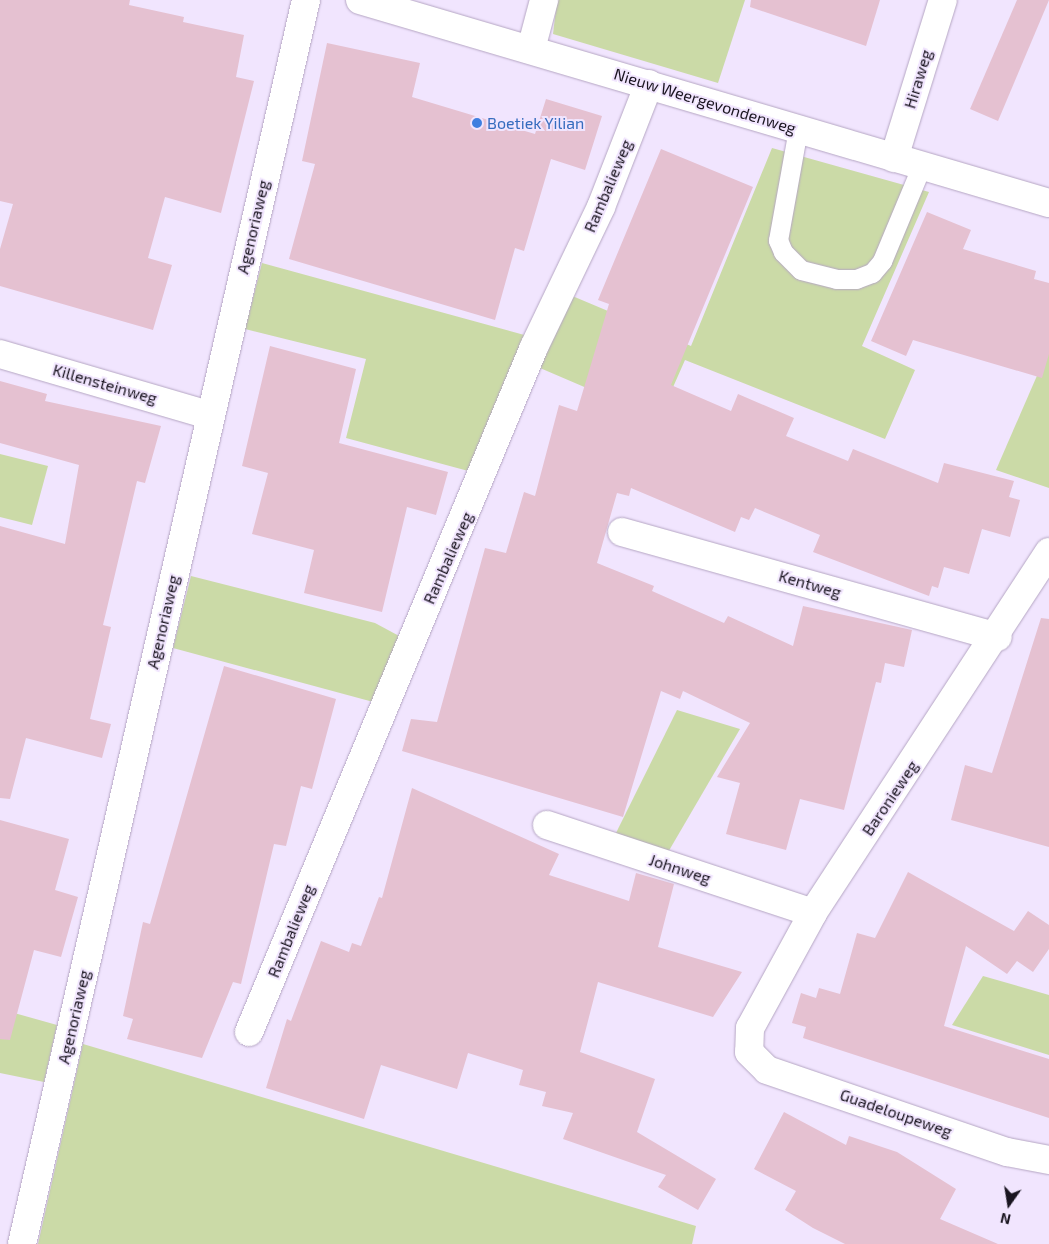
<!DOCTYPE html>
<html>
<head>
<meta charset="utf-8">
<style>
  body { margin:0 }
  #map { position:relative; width:1049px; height:1244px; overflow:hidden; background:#f1e5fe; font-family:"Exo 2",sans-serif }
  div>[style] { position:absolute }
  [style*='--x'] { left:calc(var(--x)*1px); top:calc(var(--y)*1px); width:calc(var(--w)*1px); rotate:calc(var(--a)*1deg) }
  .green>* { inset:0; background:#cbdaa7 }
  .building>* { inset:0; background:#e5c1d1 }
  .roads { filter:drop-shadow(0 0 1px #b5a6c3) drop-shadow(0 0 1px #b5a6c3) }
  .lane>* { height:19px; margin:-9.5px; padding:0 9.5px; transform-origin:9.5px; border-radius:9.5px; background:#fff }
  .street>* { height:28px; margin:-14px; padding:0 14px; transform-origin:14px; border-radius:14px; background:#fff }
  .secondary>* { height:28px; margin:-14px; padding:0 14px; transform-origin:14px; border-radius:14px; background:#fff }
  .dots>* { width:14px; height:14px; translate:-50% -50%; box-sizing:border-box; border:2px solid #f1e5fe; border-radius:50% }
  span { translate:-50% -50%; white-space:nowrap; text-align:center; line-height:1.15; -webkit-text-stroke:4px #f1e5fe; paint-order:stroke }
  .street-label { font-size:16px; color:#1a1520 }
  .shop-label { font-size:16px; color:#366cbe }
  .left { translate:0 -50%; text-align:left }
  .north { position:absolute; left:984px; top:1179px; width:50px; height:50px; -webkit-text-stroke:4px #f1e5fe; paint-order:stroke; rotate:193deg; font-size:14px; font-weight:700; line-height:20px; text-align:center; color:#1a1520 }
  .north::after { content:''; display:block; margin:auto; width:18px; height:22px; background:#1a1520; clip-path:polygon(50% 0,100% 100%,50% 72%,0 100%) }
</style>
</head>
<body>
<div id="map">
  <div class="green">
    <div style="clip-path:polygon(557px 0,745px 0,718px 83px,553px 34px)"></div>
    <div style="clip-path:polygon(772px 148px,929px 192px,862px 346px,915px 370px,885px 439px,685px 360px,659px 419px,540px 368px,570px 295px,691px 346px)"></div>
    <div style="clip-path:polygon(262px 263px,528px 336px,472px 472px,346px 438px,366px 359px,245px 329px)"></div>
    <div style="clip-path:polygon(1049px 348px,1049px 488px,996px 470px)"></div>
    <div style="clip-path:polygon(0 454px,48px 466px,32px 525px,0 517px)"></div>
    <div style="clip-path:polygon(191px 576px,375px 623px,401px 637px,377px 703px,173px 648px)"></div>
    <div style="clip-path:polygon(677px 710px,740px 729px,667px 854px,615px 835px)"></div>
    <div style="clip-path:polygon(983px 976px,1049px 995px,1049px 1055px,952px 1025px)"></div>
    <div style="clip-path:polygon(0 1009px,57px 1025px,44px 1082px,0 1073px)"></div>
    <div style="clip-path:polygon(83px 1044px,696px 1226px,692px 1244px,38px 1244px)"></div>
  </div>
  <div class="building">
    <div style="clip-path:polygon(0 0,130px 0,129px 5px,184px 17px,183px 22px,244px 35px,236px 77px,254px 81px,221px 213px,165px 197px,148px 258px,172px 265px,153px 330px,0 286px,0 249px,13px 204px,0 201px)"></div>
    <div style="clip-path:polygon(751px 0,880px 0,866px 46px,750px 7px)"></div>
    <div style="clip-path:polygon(1017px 0,1049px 0,998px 121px,970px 109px)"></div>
    <div style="clip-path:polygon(327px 43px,420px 63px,412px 97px,535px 134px,546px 99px,602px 116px,585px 170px,551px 159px,524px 251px,515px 248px,495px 320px,289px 259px,315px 164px,302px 161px)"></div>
    <div style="clip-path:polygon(661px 149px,753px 187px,671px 385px,731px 411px,738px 394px,794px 418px,786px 436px,848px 461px,853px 449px,938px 483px,944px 463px,1014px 481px,1009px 497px,1020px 500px,1010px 537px,982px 529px,969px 574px,944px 567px,938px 588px,932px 586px,929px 596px,813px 552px,820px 535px,755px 508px,749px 520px,741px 517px,735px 532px,631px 488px,629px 496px,617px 493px,597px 563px,654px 586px,652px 591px,724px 623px,728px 616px,793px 646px,803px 606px,912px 630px,904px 667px,885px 663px,881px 683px,876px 682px,844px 810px,800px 799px,786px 850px,726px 834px,740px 783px,717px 777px,750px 723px,683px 691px,680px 699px,661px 691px,623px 817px,402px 751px,411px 719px,437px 722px,485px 548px,506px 553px,524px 492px,535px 496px,559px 405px,577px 411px,609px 304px,598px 300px)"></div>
    <div style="clip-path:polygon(927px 212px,971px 230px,963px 249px,1036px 271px,1034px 279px,1049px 283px,1049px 354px,1042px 378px,913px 340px,906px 356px,871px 341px)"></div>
    <div style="clip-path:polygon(270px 346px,356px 369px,339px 443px,448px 472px,436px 515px,407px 507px,382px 612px,304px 593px,314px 550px,252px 534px,268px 473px,242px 466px)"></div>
    <div style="clip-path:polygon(0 381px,47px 394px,45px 401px,161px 426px,145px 483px,137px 481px,103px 625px,111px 627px,90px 719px,111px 724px,102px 758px,26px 738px,10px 799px,0 798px,0 526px,65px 544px,79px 465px,0 443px)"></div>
    <div style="clip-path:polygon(1041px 618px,1049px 619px,1049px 847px,951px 820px,965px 765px,992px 773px)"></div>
    <div style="clip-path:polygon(224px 666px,336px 699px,312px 789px,301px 786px,286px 846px,274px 844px,241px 984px,233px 982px,202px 1058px,127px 1039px,133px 1019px,123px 1016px,143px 922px,150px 924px)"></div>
    <div style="clip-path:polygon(412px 788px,559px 854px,549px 875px,629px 901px,636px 873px,674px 884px,658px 947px,742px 972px,713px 1017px,598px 982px,580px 1052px,655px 1079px,637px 1132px,716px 1179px,698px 1210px,658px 1187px,666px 1175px,563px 1139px,573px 1113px,542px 1106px,546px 1092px,519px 1085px,523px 1070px,468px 1053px,457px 1089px,381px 1065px,364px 1119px,266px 1088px,287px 1019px,291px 1021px,321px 941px,349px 952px,352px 943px,361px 946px,379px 897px,382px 898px)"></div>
    <div style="clip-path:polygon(0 820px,69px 839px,55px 890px,78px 897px,61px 957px,34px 950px,10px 1040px,0 1039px)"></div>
    <div style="clip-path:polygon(908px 872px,1014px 931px,1028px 911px,1049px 925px,1049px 949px,1033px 972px,1017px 961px,1007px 974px,966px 946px,944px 1026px,1049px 1059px,1049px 1118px,803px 1038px,806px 1027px,792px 1023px,801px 993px,816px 998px,819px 988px,840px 994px,857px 933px,875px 938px)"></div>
    <div style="clip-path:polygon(784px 1112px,846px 1145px,849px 1136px,897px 1152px,956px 1189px,940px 1219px,998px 1244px,845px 1244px,813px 1228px,785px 1210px,796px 1191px,754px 1169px)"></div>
  </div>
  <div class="roads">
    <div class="lane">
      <div style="--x:798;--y:129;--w:113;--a:100.2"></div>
      <div style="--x:778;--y:240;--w:13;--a:67"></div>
      <div style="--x:783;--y:252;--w:25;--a:45"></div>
      <div style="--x:801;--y:270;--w:36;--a:14"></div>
      <div style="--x:836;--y:279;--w:20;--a:0"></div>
      <div style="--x:856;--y:279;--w:17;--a:-21"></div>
      <div style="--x:872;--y:273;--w:16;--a:-50"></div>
      <div style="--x:882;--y:261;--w:104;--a:-67.4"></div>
    </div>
    <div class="street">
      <div style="--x:531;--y:49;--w:51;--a:-75.1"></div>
      <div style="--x:894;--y:158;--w:165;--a:-72.8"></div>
      <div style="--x:0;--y:354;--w:218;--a:16.3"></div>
      <div style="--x:622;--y:532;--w:390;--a:15.6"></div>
      <div style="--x:1049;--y:552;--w:431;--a:123.2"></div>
      <div style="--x:813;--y:913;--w:131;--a:118.7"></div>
      <div style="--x:750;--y:1028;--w:24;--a:92"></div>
      <div style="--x:749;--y:1052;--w:25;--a:45"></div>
      <div style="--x:767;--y:1070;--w:254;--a:18.9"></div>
      <div style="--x:1007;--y:1152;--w:43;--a:10.8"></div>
      <div style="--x:547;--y:825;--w:280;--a:18.3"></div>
      <div style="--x:249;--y:1032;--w:742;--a:-67.41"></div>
      <div style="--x:534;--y:347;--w:155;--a:-64.4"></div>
      <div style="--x:601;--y:207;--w:132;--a:-68.7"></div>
      <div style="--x:22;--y:1244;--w:1276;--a:-77.14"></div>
    </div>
    <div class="secondary">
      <div style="--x:360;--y:0;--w:718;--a:16.42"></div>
    </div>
  </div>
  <div class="dots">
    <div style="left:477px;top:123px;background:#3f7fe0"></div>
  </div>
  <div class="street-label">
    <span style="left:918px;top:79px;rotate:-73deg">Hiraweg</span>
    <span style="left:705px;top:101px;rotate:17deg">Nieuw Weergevondenweg</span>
    <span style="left:608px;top:186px;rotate:-67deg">Rambalieweg</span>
    <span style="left:253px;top:227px;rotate:-77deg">Agenoriaweg</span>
    <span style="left:105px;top:384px;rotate:16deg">Killensteinweg</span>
    <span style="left:448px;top:558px;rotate:-66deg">Rambalieweg</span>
    <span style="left:810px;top:584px;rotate:16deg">Kentweg</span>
    <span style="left:163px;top:622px;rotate:-77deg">Agenoriaweg</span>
    <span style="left:890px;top:798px;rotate:-56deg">Baronieweg</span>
    <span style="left:680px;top:869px;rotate:18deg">Johnweg</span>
    <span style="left:291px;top:931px;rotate:-68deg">Rambalieweg</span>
    <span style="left:74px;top:1017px;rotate:-77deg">Agenoriaweg</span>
    <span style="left:896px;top:1113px;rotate:19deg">Guadeloupeweg</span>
  </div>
  <div class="shop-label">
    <span class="left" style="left:487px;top:123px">Boetiek Yilian</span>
  </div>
  <div class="north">N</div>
</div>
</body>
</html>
